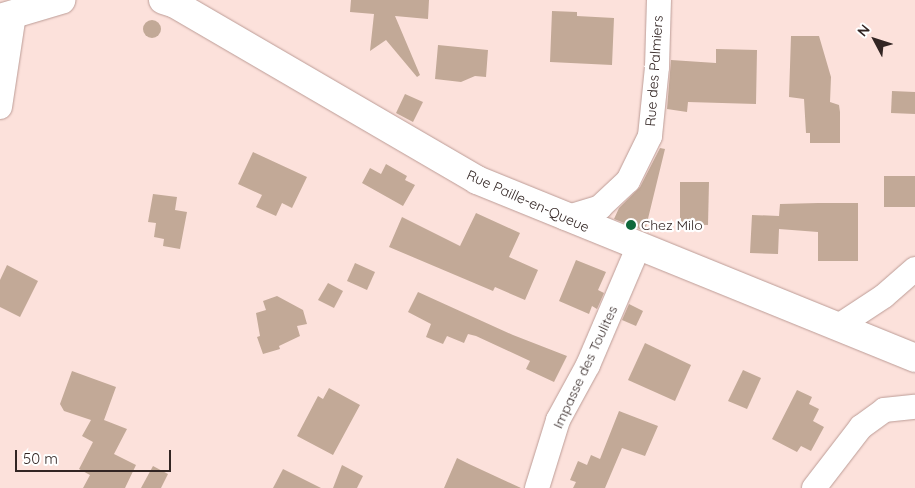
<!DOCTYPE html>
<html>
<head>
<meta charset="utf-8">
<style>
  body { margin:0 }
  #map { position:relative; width:915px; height:488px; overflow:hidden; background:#fce1db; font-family:Quicksand,sans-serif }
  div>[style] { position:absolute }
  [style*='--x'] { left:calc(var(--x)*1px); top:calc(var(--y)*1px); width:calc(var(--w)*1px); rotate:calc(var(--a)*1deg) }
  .building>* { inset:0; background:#c2a997 }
  .round { border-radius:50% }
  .roads { filter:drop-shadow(0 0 1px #bc9c96) drop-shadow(0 0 1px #bc9c96) }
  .street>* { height:24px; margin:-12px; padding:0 12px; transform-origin:12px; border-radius:12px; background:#fff }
  .secondary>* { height:28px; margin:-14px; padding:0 14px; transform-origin:14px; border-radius:14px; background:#fff }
  .dots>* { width:14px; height:14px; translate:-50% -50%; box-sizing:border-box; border:2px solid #fff; border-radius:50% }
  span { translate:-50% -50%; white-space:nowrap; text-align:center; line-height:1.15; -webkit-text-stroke:4.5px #fff; paint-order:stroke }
  .street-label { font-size:14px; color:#322523 }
  .poi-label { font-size:14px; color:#322523 }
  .left { translate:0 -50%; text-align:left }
  .north { position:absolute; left:850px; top:15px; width:50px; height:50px; -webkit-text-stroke:4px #fff; paint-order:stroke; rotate:310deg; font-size:14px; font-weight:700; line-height:20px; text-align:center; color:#322523 }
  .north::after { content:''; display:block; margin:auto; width:18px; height:22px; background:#322523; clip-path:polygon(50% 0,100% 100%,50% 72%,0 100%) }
  .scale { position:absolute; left:15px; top:450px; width:156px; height:22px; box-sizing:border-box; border:2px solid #322523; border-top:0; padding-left:6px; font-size:15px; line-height:18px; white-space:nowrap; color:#322523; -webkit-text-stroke:4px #fff; paint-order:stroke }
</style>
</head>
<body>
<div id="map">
  <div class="building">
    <div style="clip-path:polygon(351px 0,429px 0,428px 19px,395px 16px,420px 75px,417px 77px,386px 40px,370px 51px,374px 14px,350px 12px)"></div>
    <div style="clip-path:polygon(552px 11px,577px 12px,577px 16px,614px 18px,612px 65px,550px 62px)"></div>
    <div class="round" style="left:143px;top:20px;width:18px;height:18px"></div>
    <div style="clip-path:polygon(791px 36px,819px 36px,831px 77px,830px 102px,839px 105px,840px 112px,840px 143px,810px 143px,810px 133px,806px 133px,804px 99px,789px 97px)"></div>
    <div style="clip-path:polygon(438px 45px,488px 50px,486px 77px,475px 76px,461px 82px,435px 79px)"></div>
    <div style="clip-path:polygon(716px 49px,757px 50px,756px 104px,688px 102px,687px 112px,667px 109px,671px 60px,716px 63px)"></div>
    <div style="clip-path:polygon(892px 91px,915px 92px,915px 114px,891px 113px)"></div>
    <div style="clip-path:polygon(405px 94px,423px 102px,413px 122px,396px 113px)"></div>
    <div style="clip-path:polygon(660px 148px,665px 149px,645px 231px,614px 219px,619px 208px,640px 187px)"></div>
    <div style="clip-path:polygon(253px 152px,307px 177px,292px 208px,282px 203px,276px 216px,256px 207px,262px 195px,238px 184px)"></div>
    <div style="clip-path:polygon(386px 164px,407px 176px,405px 180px,415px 185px,403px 206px,362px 183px,370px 168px,381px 174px)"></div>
    <div style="clip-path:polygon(884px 176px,915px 176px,915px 207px,884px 207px)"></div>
    <div style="clip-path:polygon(680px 182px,709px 182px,708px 225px,680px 224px)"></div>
    <div style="clip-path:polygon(153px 194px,177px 197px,175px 210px,187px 212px,180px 249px,163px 246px,164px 239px,154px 237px,156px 223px,148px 222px)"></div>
    <div style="clip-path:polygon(818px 203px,858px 203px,858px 261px,818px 261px,818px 232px,779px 229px,778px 254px,750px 253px,752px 215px,779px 216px,780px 204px)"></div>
    <div style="clip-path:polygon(476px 213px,520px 233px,509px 257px,538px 270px,525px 300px,495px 287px,493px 291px,389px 247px,402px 217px,460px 246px)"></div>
    <div style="clip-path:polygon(576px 260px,606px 272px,598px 290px,604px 293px,597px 309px,592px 306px,589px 314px,559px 301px)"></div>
    <div style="clip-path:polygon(355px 263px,375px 272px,367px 290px,347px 281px)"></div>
    <div style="clip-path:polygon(7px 265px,38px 281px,20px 317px,0 307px,0 280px)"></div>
    <div style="clip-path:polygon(328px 283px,343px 291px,334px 308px,318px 300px)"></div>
    <div style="clip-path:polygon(418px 292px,513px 335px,567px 356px,554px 382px,526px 369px,530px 361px,476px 336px,468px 334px,464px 343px,447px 336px,443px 344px,426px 337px,431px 324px,408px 312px)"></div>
    <div style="clip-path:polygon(277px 296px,303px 310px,307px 324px,297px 326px,300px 336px,279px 346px,280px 349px,263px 354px,257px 337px,260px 336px,256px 313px,266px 310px,263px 301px)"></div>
    <div style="clip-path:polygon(629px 304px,643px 311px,636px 326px,622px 320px)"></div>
    <div style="clip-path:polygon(645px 343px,691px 365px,675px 401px,628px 380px)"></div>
    <div style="clip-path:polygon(743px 370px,761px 378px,747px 409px,728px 401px)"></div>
    <div style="clip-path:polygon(72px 371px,116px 387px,104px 420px,127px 429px,114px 454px,136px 465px,125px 488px,83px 488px,90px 475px,79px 469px,93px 442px,82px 436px,91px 420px,64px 411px,60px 404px)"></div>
    <div style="clip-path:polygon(329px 388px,360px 405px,333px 455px,297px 436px,318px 396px,323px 399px)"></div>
    <div style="clip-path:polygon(797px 390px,812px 397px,809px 404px,819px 409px,813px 421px,824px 427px,811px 451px,801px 446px,797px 452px,772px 439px)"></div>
    <div style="clip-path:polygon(619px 411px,658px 426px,645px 456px,622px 448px,605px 488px,573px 488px,576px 482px,570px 480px,578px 461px,587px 465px,591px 455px,600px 459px)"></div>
    <div style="clip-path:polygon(457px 458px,469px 464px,521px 488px,444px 488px)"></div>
    <div style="clip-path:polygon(342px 465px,363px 476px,357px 488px,333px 488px)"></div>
    <div style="clip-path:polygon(153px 466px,168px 474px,161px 488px,141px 488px)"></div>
    <div style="clip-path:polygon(283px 469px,321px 488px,273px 488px)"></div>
  </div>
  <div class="roads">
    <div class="street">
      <div style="--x:0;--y:107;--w:94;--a:-81.4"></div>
      <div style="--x:565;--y:218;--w:37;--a:-17"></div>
      <div style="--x:600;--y:207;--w:38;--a:-43"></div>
      <div style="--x:628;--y:181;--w:50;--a:-63.9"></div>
      <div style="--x:650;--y:136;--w:69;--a:-84.2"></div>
      <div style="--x:657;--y:67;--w:67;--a:-88.3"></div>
      <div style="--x:837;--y:327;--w:56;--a:-33.4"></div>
      <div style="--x:884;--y:296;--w:41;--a:-41.1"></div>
      <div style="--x:537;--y:488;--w:71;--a:-72.8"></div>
      <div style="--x:558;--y:420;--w:63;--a:-61.4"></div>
      <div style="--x:588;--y:365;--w:127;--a:-66.9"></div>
      <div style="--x:814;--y:488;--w:77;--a:-52.4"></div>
      <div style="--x:861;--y:427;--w:29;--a:-36"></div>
      <div style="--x:884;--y:410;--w:31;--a:-6"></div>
    </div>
    <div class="secondary">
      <div style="--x:163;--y:0;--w:13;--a:18"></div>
      <div style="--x:175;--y:4;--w:350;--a:30.2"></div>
      <div style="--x:477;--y:180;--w:473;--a:22.1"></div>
      <div style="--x:0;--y:18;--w:64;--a:-16.4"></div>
    </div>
  </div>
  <div class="dots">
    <div style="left:631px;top:225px;background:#10693c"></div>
  </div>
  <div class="street-label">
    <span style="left:654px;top:71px;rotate:-86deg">Rue des Palmiers</span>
    <span style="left:528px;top:201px;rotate:24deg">Rue Paille-en-Queue</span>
    <span style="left:585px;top:367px;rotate:-65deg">Impasse des Toulites</span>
  </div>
  <div class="poi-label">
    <span class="left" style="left:641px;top:225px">Chez Milo</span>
  </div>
  <div class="north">N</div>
  <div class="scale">50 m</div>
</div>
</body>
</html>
